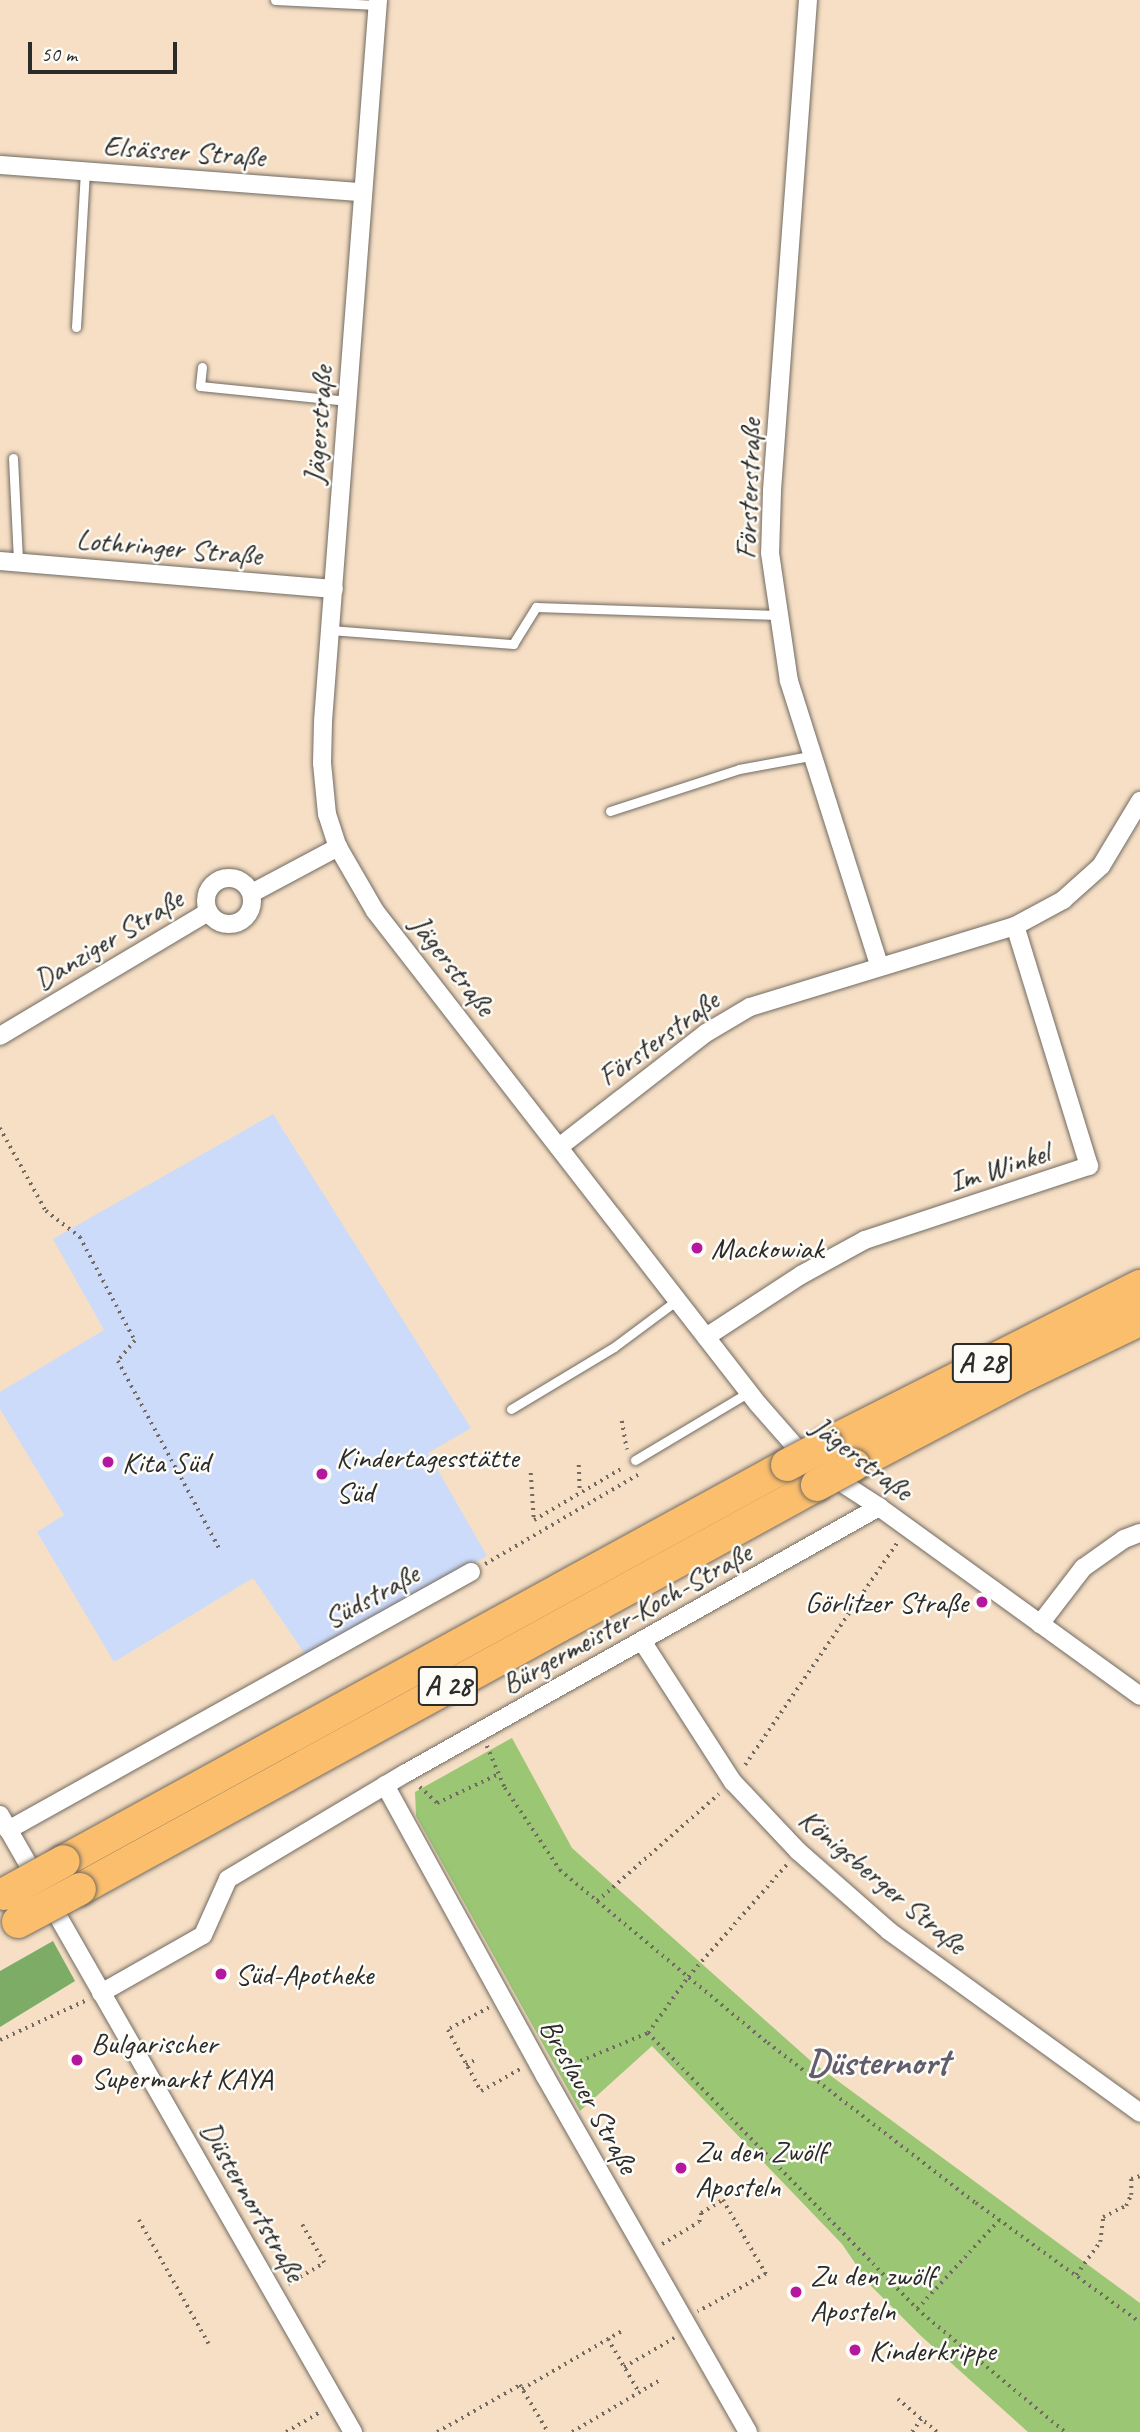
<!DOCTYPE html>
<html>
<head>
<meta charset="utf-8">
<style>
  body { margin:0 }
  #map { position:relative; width:1140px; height:2432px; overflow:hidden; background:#f6dfc5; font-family:Caveat,sans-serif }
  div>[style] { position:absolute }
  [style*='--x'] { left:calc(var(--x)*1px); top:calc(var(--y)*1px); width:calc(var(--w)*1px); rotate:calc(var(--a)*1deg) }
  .built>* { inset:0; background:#cddbfa }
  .green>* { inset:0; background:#9bc775 }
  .forest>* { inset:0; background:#7cac66 }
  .path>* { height:3.5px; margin-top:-1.75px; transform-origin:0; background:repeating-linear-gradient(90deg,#726a61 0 2px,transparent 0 7px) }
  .roads { filter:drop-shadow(0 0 2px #726a61) drop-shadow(0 0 2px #726a61) }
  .service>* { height:9px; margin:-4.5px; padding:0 4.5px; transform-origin:4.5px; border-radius:4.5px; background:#fff }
  .minor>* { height:18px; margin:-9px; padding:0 9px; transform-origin:9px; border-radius:9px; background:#fff }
  .minor>.ring { margin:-9px; padding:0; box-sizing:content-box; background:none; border:18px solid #fff; border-radius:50% }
  .motorway>* { height:32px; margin:-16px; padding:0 16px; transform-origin:16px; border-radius:16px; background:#fabe6d }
  .bridges { filter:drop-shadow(0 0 2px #726a61) drop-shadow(0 0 2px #726a61) }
  .motorway-bridge>* { height:32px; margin:-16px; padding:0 16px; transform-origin:16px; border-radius:16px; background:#fabe6d }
  .dots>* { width:19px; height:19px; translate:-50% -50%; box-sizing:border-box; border:4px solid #fdfcf7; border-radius:50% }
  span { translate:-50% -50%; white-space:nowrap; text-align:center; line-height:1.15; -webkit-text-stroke:5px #fdfcf7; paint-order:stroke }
  .shield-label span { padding:2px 5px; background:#fdfcf7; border:2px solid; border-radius:5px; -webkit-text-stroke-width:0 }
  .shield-label { font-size:28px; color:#2b2b2b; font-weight:700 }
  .street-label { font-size:30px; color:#2b2b2b }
  .poi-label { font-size:30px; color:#2b2b2b }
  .left { translate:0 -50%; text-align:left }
  .right { translate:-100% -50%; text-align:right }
  .district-label { font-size:37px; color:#625d6c; font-weight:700 }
  .scale { position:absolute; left:28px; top:42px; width:149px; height:32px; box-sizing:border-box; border:4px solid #2b2b2b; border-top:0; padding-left:9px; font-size:21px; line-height:24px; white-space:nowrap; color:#2b2b2b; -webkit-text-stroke:5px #fdfcf7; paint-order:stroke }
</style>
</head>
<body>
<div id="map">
  <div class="built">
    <div style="clip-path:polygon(273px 1114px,471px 1428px,428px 1453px,487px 1556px,305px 1654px,253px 1578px,114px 1662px,37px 1532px,64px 1515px,0 1409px,0 1392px,104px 1330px,53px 1239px)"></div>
  </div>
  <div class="green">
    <div style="clip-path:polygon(512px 1738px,572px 1848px,812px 2062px,1140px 2303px,1140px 2432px,1028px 2432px,920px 2335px,870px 2285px,842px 2244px,652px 2046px,580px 2111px,416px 1816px,415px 1792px)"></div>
  </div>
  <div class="forest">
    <div style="clip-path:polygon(53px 1941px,75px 1981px,0 2027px,0 1971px)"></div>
  </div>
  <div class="path">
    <div style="--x:0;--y:1128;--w:95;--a:61"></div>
    <div style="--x:46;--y:1211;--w:43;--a:37.4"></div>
    <div style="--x:80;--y:1237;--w:118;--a:62.1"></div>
    <div style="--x:135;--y:1341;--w:26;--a:130"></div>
    <div style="--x:118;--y:1361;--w:213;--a:61.6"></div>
    <div style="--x:622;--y:1421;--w:29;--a:80"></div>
    <div style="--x:579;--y:1465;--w:27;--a:88"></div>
    <div style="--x:531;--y:1473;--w:47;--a:86.3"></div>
    <div style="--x:534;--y:1520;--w:104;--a:-30.5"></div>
    <div style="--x:485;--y:1564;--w:178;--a:-30.3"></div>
    <div style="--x:487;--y:1746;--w:46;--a:66.8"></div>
    <div style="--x:505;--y:1788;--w:99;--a:56.1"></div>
    <div style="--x:560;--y:1870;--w:271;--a:39.8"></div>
    <div style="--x:768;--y:2043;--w:262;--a:37.6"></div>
    <div style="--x:976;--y:2203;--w:203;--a:36"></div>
    <div style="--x:745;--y:1765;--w:269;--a:-55.6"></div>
    <div style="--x:420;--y:1787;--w:23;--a:43"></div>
    <div style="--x:437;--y:1803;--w:68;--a:-25.1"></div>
    <div style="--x:597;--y:1901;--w:162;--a:-41.3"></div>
    <div style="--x:489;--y:2008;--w:47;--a:151.8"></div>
    <div style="--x:448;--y:2030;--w:69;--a:61.6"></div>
    <div style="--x:481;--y:2091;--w:45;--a:-29.4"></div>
    <div style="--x:648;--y:2033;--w:385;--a:45.7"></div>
    <div style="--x:917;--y:2309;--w:192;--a:39.7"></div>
    <div style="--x:0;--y:2040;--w:96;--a:-24.7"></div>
    <div style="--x:466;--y:2065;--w:10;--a:-29"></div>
    <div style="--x:561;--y:2069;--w:94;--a:-22.5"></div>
    <div style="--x:648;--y:2033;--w:69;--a:-54.5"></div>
    <div style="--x:688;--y:1977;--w:152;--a:-48.7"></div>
    <div style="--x:139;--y:2220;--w:142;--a:60.6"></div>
    <div style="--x:662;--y:2244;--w:43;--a:-30.7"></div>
    <div style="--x:699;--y:2222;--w:9;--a:-77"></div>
    <div style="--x:701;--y:2213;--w:26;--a:-31"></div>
    <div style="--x:723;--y:2200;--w:86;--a:59.8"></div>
    <div style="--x:766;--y:2274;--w:78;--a:150.8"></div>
    <div style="--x:1076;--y:2275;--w:41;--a:-54"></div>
    <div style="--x:1100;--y:2242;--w:25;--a:-83"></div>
    <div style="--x:1103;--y:2217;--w:25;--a:-26"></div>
    <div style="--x:1126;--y:2206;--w:12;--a:-66"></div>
    <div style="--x:1131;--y:2195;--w:16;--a:-90"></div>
    <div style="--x:1131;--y:2179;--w:9;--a:-18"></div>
    <div style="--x:288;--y:2284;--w:42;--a:-30.3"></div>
    <div style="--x:324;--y:2263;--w:44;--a:-120.1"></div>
    <div style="--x:917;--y:2309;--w:121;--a:-47.3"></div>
    <div style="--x:608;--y:2339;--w:61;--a:59.7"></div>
    <div style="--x:624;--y:2367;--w:58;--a:-30.1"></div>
    <div style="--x:522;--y:2389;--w:116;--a:-30.1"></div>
    <div style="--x:898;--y:2399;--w:51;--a:40.2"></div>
    <div style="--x:286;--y:2432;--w:42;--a:-30.3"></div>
    <div style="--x:437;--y:2432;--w:95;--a:-29.5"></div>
    <div style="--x:520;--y:2385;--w:55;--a:59.2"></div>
    <div style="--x:572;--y:2432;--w:102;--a:-30.6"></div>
    <div style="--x:912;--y:2432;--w:16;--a:-55"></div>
  </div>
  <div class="roads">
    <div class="service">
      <div style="--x:275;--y:0;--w:102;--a:2.8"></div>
      <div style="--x:76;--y:327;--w:156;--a:-86.7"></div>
      <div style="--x:202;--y:367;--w:19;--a:96"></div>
      <div style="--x:200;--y:386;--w:149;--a:5.8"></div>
      <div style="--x:13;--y:458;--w:104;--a:87.2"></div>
      <div style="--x:330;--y:630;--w:184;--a:4.4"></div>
      <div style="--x:513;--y:644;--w:44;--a:-58.1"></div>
      <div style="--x:536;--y:607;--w:241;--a:1.9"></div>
      <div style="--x:610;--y:811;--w:136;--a:-18"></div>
      <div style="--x:739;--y:769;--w:72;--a:-10.4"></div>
      <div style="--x:511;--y:1409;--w:120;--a:-31"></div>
      <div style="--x:614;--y:1347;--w:79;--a:-36.7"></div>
      <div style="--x:635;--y:1460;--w:133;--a:-30.8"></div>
    </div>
    <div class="minor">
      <div style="--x:378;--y:0;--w:724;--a:94.36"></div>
      <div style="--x:323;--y:722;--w:41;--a:91.4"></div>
      <div style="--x:322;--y:763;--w:51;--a:84.4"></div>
      <div style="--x:327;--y:814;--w:35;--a:72"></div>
      <div style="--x:338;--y:847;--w:74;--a:60"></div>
      <div style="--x:375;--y:911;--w:624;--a:52.16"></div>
      <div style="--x:758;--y:1404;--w:76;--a:48.7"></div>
      <div style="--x:808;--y:1461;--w:85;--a:32.9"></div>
      <div style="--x:879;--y:1507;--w:322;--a:35.9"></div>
      <div style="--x:808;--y:0;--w:492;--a:94.2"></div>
      <div style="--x:772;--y:491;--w:62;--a:91.8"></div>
      <div style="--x:770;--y:553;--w:129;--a:81.6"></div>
      <div style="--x:789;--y:681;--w:298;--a:72.4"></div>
      <div style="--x:0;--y:165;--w:364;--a:4.3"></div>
      <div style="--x:0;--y:561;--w:335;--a:4.8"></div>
      <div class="ring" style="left:206px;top:878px;width:28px;height:28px"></div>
      <div style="--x:252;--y:893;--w:98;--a:-28.1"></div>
      <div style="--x:0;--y:1036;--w:242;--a:-30.8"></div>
      <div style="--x:559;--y:1147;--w:186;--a:-37.8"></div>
      <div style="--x:706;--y:1033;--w:51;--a:-30.6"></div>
      <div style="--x:750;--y:1007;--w:277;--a:-17"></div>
      <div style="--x:1015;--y:926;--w:55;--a:-28.4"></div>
      <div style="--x:1063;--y:900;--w:51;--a:-41.8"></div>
      <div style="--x:1101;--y:866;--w:76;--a:-59"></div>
      <div style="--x:706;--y:1337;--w:113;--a:-33.1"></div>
      <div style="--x:801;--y:1275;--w:73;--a:-28.7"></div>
      <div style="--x:865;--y:1240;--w:236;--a:-18.3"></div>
      <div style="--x:1089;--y:1166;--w:251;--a:-107.1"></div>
      <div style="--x:1040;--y:1624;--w:71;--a:-52.5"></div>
      <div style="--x:1083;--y:1568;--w:50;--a:-35.3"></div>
      <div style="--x:1124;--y:1539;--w:17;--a:-21"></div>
      <div style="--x:642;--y:1641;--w:168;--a:57.2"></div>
      <div style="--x:733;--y:1782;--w:95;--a:46.7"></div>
      <div style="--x:798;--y:1851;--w:121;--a:41.3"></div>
      <div style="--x:889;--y:1931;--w:310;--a:35.9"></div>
      <div style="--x:385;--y:1785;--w:332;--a:61.2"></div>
      <div style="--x:545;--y:2076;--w:410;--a:60.3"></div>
      <div style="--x:0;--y:1815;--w:711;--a:60.23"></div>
      <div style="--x:8;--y:1830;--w:530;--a:-29.13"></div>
      <div style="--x:101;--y:1993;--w:117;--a:-29.6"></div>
      <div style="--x:203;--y:1935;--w:61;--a:-65.9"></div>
      <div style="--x:228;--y:1879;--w:207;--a:-30.8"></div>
      <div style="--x:406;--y:1773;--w:543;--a:-29.35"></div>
    </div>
    <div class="motorway">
      <div style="--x:827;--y:1444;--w:351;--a:-26.8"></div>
      <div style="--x:854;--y:1465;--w:193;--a:-27.8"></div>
      <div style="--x:1025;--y:1375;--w:127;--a:-25.6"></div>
      <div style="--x:64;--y:1861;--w:824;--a:-28.71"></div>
      <div style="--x:80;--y:1889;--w:840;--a:-28.73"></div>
    </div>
  </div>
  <div class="bridges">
    <div class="motorway-bridge">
      <div style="--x:787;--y:1465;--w:45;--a:-27.7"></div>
      <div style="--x:817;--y:1485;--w:42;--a:-28.4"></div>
      <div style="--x:4;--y:1894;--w:68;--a:-28.8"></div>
      <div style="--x:18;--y:1922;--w:70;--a:-28"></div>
    </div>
  </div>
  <div class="dots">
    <div style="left:697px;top:1248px;background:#b5179e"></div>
    <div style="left:108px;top:1462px;background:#b5179e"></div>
    <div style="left:322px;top:1474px;background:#b5179e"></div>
    <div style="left:982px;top:1602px;background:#b5179e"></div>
    <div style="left:221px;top:1974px;background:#b5179e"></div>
    <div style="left:77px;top:2060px;background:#b5179e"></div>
    <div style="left:681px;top:2168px;background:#b5179e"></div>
    <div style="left:796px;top:2292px;background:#b5179e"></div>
    <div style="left:855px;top:2350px;background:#b5179e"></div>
  </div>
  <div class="shield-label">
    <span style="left:982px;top:1363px">A 28</span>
    <span style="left:448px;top:1686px">A 28</span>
  </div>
  <div class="street-label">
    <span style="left:184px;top:151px;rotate:4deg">Elsässer Straße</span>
    <span style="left:318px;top:425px;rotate:-86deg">Jägerstraße</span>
    <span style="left:748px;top:489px;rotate:-88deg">Försterstraße</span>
    <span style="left:169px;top:547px;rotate:5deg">Lothringer Straße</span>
    <span style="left:108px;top:939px;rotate:-31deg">Danziger Straße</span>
    <span style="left:453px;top:965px;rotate:52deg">Jägerstraße</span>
    <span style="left:658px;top:1038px;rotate:-36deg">Försterstraße</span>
    <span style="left:999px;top:1167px;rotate:-18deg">Im Winkel</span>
    <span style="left:862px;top:1458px;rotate:37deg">Jägerstraße</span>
    <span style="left:371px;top:1596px;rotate:-29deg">Südstraße</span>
    <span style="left:626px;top:1618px;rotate:-29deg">Bürgermeister-Koch-Straße</span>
    <span style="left:883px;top:1881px;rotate:40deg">Königsberger Straße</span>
    <span style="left:589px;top:2096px;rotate:61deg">Breslauer Straße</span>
    <span style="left:253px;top:2201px;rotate:60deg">Düsternortstraße</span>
  </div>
  <div class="poi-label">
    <span class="left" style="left:711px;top:1248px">Mackowiak</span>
    <span class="left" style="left:336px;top:1474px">Kindertagesstätte<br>Süd</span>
    <span class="left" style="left:122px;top:1462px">Kita Süd</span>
    <span class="right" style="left:968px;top:1602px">Görlitzer Straße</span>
    <span class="left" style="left:235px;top:1974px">Süd-Apotheke</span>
    <span class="left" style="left:91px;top:2060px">Bulgarischer<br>Supermarkt KAYA</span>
    <span class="left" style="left:695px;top:2168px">Zu den Zwölf<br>Aposteln</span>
    <span class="left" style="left:810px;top:2292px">Zu den zwölf<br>Aposteln</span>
    <span class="left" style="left:869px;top:2350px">Kinderkrippe</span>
  </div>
  <div class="district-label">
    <span style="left:878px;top:2062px">Düsternort</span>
  </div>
  <div class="scale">50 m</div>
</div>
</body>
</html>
